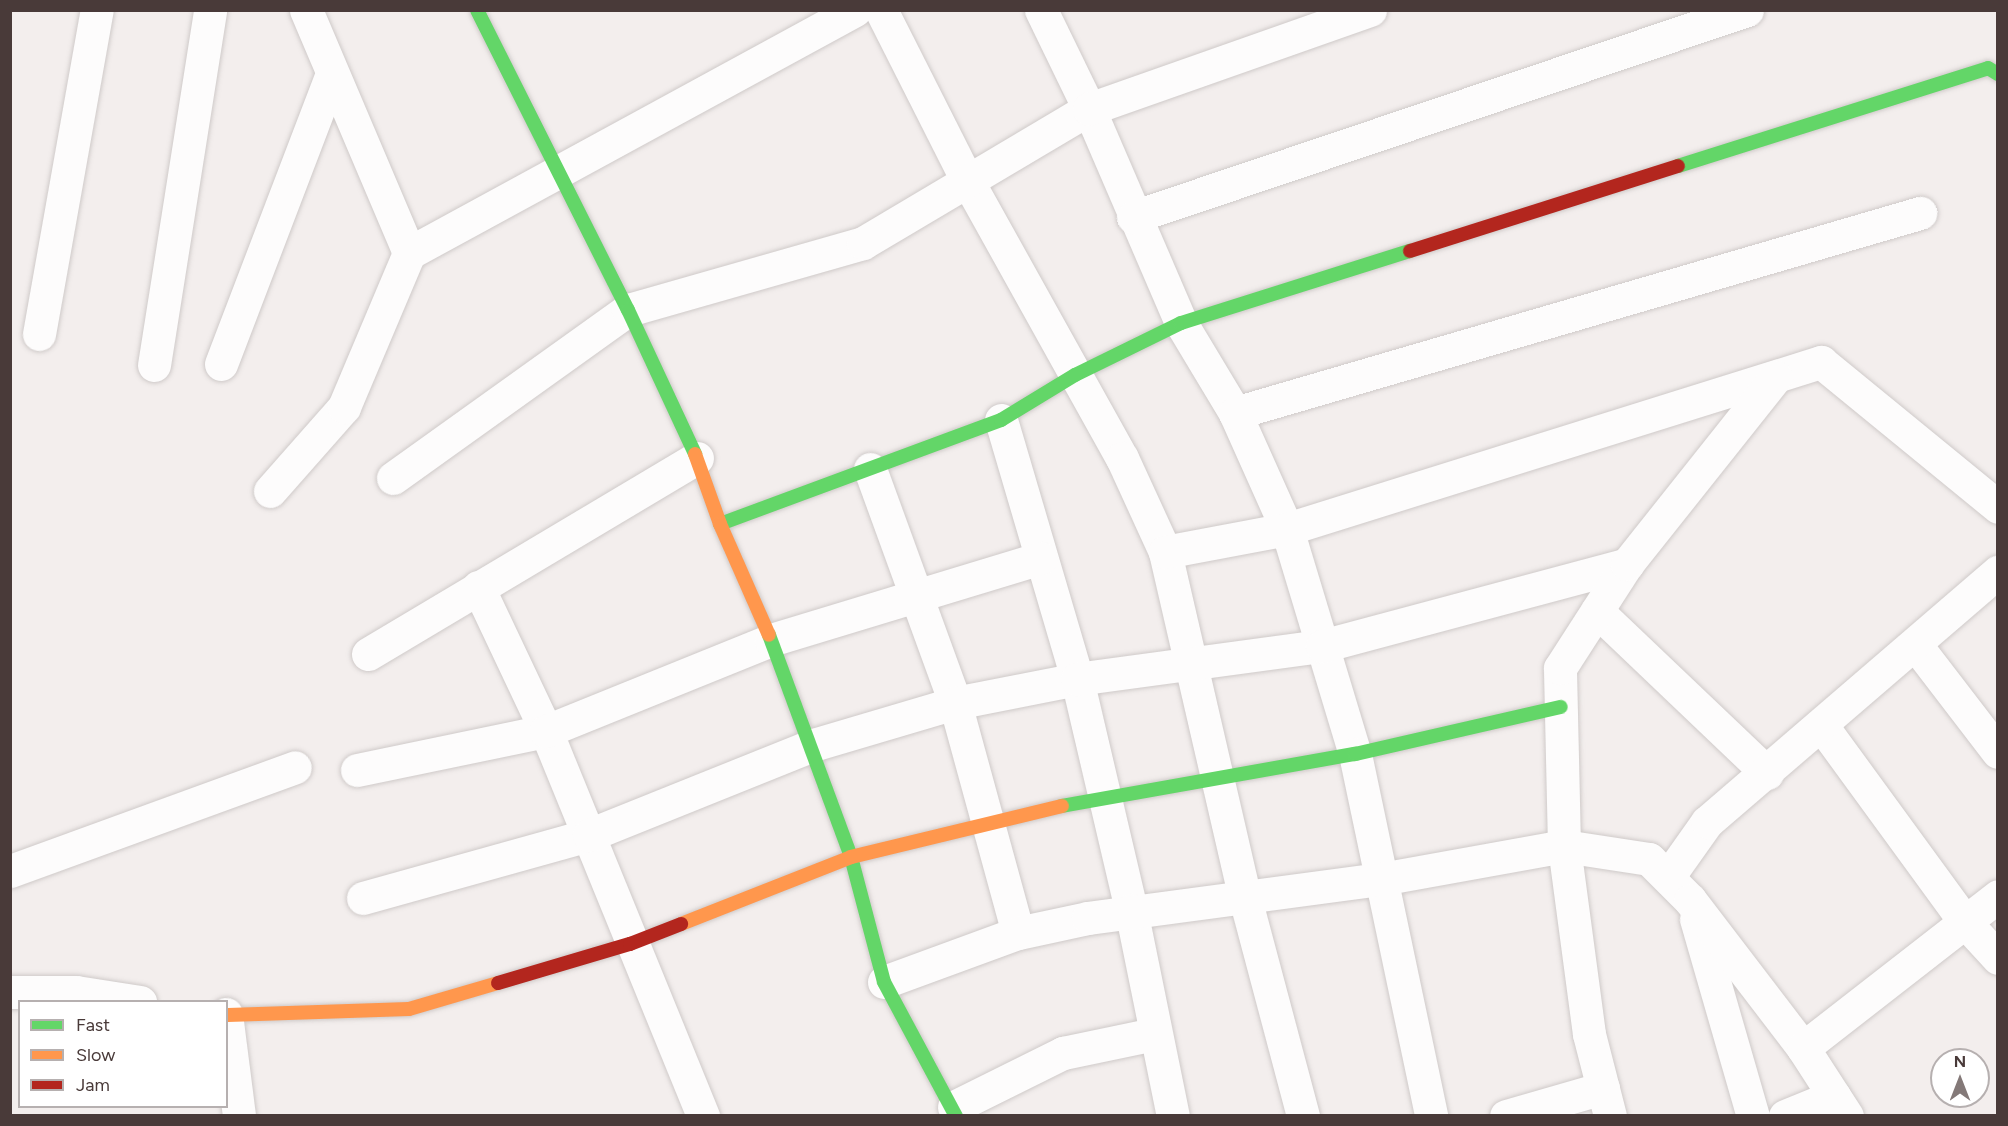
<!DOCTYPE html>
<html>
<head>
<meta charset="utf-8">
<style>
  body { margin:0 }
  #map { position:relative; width:2008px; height:1126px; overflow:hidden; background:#f3eeed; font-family:Figtree,sans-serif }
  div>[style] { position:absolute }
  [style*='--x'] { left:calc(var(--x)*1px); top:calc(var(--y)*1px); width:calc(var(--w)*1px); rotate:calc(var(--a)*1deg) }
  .roads { filter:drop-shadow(0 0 2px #cfcac9) drop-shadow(0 0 2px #cfcac9) }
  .street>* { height:33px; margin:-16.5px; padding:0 16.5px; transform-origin:16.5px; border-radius:16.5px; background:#fdfcfc }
  .fast>* { height:14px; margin:-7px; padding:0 7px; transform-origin:7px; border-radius:7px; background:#63d668 }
  .slow>* { height:14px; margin:-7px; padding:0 7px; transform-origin:7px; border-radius:7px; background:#ff974d }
  .jam>* { height:14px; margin:-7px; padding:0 7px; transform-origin:7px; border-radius:7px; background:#b3261e }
  span { translate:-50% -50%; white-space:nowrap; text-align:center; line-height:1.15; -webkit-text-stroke:5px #fff; paint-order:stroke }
  .frame { position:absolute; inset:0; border:12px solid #493a39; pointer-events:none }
  .legend { position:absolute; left:18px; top:1000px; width:210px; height:108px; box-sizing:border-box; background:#fff; border:2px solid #b6b0b0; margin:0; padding:8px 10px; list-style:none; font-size:18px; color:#493a39 }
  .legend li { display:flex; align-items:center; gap:12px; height:30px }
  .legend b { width:30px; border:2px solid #b6b0b0 }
  .north { position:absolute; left:1930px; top:1048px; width:60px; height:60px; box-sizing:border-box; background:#fff; border:2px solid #b6b0b0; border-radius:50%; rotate:0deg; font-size:16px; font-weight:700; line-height:24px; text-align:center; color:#493a39 }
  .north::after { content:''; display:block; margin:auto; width:21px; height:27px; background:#847978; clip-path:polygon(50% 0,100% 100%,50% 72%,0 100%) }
</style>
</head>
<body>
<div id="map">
  <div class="roads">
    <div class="street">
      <div style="--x:306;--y:10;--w:264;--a:67"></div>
      <div style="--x:881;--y:10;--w:188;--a:63.2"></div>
      <div style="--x:966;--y:178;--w:321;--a:60.9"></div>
      <div style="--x:1122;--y:458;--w:103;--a:65.4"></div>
      <div style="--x:1165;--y:552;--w:355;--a:77"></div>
      <div style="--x:1245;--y:898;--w:226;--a:75.1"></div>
      <div style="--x:1041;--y:10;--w:110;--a:64.1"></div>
      <div style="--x:1089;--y:109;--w:233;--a:66.7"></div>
      <div style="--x:1181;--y:323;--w:105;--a:59"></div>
      <div style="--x:1235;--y:413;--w:127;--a:65.9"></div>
      <div style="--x:1287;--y:529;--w:235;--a:73.2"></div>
      <div style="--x:1355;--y:754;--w:370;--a:78.1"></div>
      <div style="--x:1133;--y:217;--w:648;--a:-18.63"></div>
      <div style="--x:39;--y:334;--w:329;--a:-79.9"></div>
      <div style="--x:221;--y:364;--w:308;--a:-69.1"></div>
      <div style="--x:154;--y:365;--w:359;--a:-81"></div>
      <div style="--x:1235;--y:413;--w:714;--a:-16.28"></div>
      <div style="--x:1001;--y:420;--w:270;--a:73.6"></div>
      <div style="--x:1077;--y:679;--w:237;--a:76.8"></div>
      <div style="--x:1131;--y:910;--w:210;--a:78.5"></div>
      <div style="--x:870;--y:469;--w:249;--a:70"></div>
      <div style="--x:955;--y:703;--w:238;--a:74.7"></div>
      <div style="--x:393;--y:478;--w:289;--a:-35.6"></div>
      <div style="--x:628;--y:310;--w:244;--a:-15.9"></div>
      <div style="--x:863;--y:243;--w:263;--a:-30.7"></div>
      <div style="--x:1089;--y:109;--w:298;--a:-19.4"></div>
      <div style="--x:270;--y:491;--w:112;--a:-48.6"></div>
      <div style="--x:344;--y:407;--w:167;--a:-67.1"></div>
      <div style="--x:409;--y:253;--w:508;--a:-28.58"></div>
      <div style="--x:1165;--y:552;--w:124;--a:-10.7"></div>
      <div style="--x:1287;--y:529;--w:560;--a:-17.37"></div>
      <div style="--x:1821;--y:362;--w:229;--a:39.3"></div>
      <div style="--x:478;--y:587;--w:159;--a:64.7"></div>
      <div style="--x:546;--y:731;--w:416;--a:67.8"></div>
      <div style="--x:1597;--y:611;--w:235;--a:43.6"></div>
      <div style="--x:1915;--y:644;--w:136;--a:52.5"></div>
      <div style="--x:368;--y:654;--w:383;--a:-30.8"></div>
      <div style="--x:1822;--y:726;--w:243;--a:53.9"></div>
      <div style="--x:1965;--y:922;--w:49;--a:47.5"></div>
      <div style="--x:357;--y:770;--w:193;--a:-11.7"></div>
      <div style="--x:546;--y:731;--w:243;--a:-22"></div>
      <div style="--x:771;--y:640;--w:282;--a:-16.9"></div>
      <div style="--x:10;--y:871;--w:303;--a:-20"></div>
      <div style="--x:1668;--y:877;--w:67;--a:-54.7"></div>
      <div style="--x:1707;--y:822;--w:384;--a:-40.7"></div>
      <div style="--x:363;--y:898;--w:235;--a:-15.6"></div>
      <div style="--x:589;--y:835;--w:241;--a:-21.9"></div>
      <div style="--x:813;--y:745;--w:148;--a:-16.5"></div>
      <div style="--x:955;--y:703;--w:124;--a:-11.1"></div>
      <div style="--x:1077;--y:679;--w:247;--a:-7.7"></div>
      <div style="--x:1322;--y:646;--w:316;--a:-15"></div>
      <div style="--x:1696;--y:919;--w:205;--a:73.9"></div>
      <div style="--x:884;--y:982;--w:143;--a:-20.1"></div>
      <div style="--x:1018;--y:933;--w:72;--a:-12.1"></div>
      <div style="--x:1088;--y:918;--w:296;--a:-7.6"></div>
      <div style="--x:1381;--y:879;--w:186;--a:-10.2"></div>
      <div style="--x:1564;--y:846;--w:86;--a:8.7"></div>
      <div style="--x:1649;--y:859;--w:58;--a:45"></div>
      <div style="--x:1690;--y:900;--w:186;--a:52.6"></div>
      <div style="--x:1803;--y:1048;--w:81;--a:57.1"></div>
      <div style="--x:10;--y:992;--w:66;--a:0"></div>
      <div style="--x:76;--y:992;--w:65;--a:8.9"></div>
      <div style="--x:226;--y:1014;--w:103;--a:82.7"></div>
      <div style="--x:1803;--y:1048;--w:247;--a:-37.9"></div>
      <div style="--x:954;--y:1107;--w:122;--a:-26.4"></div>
      <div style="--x:1063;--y:1053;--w:93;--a:-11.8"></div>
      <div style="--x:1506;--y:1116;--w:101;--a:-16.1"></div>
      <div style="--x:1610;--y:1116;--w:85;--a:-104.4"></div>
      <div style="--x:1589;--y:1034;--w:190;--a:-97.6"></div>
      <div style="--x:1564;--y:846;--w:178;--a:-91.3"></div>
      <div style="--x:1560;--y:668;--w:124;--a:-57.2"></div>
      <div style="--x:1627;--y:564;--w:239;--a:-51.5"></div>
      <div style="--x:1785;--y:1116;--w:53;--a:-22.2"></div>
    </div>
    <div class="fast">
      <div style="--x:477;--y:10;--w:336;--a:63.3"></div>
      <div style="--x:628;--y:310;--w:159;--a:65"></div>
      <div style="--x:1678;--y:166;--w:325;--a:-17.5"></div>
      <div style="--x:1988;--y:68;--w:12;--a:31"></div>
      <div style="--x:720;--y:524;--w:300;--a:-20.3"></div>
      <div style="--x:1001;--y:420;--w:87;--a:-31.3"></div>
      <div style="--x:1075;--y:375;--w:118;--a:-26.1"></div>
      <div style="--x:1181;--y:323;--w:240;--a:-17.5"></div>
      <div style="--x:769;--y:635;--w:237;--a:69.7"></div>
      <div style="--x:851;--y:857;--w:129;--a:75.2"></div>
      <div style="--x:884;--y:982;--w:152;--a:61.8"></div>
      <div style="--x:1062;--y:806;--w:298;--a:-10.1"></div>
      <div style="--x:1355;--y:754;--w:211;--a:-12.9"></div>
    </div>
    <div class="slow">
      <div style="--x:695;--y:454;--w:74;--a:70.3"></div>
      <div style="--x:720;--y:524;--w:121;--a:66.2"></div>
      <div style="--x:681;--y:924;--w:183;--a:-21.5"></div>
      <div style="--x:851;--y:857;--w:217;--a:-13.6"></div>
      <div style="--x:228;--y:1015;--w:181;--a:-1.9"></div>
      <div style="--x:409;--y:1009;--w:93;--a:-16.3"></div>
    </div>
    <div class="jam">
      <div style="--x:1410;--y:251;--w:281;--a:-17.6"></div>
      <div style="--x:498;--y:983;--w:138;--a:-16.5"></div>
      <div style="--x:630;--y:944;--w:55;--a:-21.4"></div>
    </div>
  </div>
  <div class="frame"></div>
  <ul class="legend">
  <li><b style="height:8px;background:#63d668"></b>Fast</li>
  <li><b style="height:8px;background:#ff974d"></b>Slow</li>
  <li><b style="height:8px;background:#b3261e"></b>Jam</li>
  </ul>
  <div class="north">N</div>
</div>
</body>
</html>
